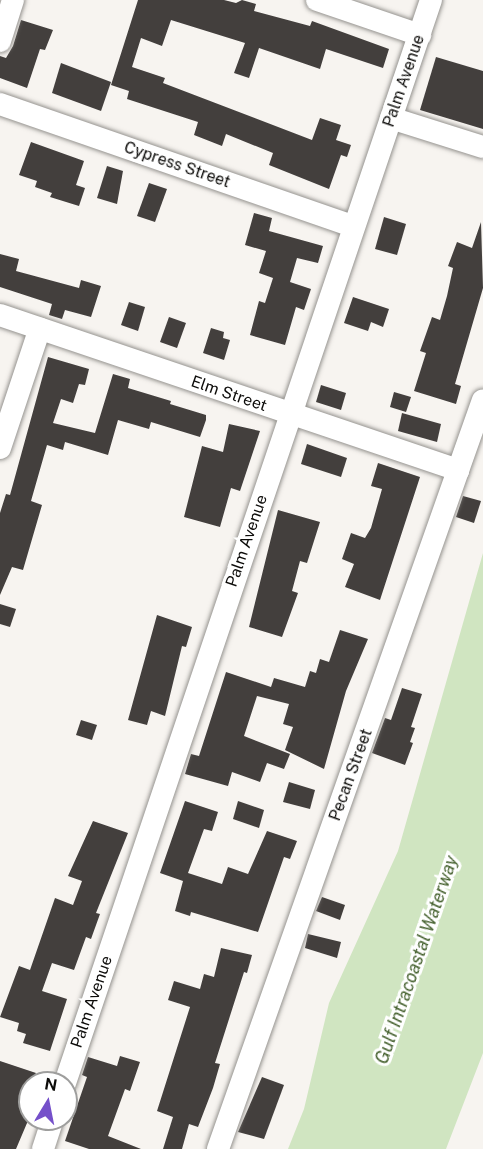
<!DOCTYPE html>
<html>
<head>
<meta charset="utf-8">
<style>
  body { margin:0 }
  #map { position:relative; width:483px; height:1149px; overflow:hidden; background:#f7f4f0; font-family:"Public Sans",sans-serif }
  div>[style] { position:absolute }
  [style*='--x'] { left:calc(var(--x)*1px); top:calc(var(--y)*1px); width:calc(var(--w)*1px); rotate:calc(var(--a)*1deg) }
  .water>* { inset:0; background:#d0e5c1 }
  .building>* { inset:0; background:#433f3d }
  .roads { filter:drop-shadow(0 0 2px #95938f) drop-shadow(0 0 2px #95938f) }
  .minor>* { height:22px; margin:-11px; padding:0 11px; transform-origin:11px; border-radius:11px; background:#fff }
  span { translate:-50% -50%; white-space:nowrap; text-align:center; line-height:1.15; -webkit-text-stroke:6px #fff; paint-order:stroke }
  .street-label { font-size:16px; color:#0d0c0a }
  .water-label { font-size:18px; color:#45612e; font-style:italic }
  .north { position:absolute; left:18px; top:1071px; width:60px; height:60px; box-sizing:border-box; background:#fff; border:2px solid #9e9e9d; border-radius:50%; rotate:10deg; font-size:16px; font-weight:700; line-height:24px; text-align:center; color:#0d0c0a }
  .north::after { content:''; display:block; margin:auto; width:21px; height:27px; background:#7550ca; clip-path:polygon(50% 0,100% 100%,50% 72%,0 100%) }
</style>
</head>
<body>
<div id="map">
  <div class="water">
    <div style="clip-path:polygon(483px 553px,483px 1053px,446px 1149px,288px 1149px,304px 1109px,329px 1003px,398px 851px)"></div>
  </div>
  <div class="building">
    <div style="clip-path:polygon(138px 0,224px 0,236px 3px,242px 0,256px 4px,254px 11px,310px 26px,312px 21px,389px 49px,383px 68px,326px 49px,320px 69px,259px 48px,249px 78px,234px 73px,245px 43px,171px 20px,162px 46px,141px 38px,132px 67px,165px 78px,163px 83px,312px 140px,320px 118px,341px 125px,336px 140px,351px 145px,347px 157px,341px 155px,329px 189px,269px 165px,273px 153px,226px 134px,222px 146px,194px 135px,198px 122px,127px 99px,129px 91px,111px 85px)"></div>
    <div style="clip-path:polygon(21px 20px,53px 30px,45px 50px,40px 49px,27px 88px,0 78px,0 56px,6px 58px,13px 46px)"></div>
    <div style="clip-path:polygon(436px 57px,483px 71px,483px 129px,420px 110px)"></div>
    <div style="clip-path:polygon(61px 63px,111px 82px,101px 111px,52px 93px)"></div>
    <div style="clip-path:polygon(31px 142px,84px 161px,76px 185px,85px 188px,79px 206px,50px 197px,52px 193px,35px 187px,37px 181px,19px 175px)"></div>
    <div style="clip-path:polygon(107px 166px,123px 171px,117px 204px,97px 198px)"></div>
    <div style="clip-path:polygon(149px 183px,167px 189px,155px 222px,137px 216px)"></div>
    <div style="clip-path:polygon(254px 213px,272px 218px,269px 231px,323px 246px,318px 263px,297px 258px,290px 282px,311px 289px,304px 310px,296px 307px,285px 345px,250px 335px,259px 301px,265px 303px,273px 278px,259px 273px,266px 251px,245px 245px)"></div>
    <div style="clip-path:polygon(384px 217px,406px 224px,397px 255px,375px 249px)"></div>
    <div style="clip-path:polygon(481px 222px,483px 288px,455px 384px,461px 386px,456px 404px,414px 391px,426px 353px,420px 351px,432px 317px,440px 320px,447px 296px,453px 268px,448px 266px,457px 242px,472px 248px)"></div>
    <div style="clip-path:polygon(0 254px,19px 259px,16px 271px,79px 288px,81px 280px,101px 286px,91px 317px,65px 310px,62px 319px,49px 315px,52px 304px,0 287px)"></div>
    <div style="clip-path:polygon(353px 297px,389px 309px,383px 327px,371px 322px,368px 331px,344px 323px)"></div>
    <div style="clip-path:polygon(129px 302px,145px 307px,138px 331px,121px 325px)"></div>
    <div style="clip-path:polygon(169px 317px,186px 323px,177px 348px,160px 342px)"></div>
    <div style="clip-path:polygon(211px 328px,224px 332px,223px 338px,230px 340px,224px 360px,203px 353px)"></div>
    <div style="clip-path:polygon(48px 357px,89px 369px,85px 385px,79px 384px,73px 403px,61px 399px,53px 423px,95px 433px,113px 374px,130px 379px,128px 388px,171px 401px,170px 404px,206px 415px,206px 420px,200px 437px,151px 422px,149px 429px,118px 420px,108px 455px,65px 442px,63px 450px,47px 445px,31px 501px,42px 505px,23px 570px,12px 567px,0 595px,0 513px,6px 494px,10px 495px)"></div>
    <div style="clip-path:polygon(321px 385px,346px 393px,341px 410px,316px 402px)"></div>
    <div style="clip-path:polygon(394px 392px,411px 397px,406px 412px,390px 407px)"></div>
    <div style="clip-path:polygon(402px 413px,441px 424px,437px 442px,398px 431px)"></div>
    <div style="clip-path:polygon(229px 424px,260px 431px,240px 491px,231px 488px,220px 527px,184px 517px,202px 446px,223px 452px)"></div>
    <div style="clip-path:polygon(307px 444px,347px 458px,341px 477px,301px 464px)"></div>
    <div style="clip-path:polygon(378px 463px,420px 477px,380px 600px,345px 587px,354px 564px,342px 559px,351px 533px,365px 538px,371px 528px,382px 489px,371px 486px)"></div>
    <div style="clip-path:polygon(463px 496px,481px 501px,474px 523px,456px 517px)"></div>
    <div style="clip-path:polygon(278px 510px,320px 522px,307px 563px,300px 561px,292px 591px,298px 593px,282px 637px,249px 627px)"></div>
    <div style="clip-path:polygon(0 604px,16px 609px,10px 627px,0 624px)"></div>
    <div style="clip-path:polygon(157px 615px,192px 627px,186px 647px,182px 646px,165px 716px,151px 711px,147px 725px,128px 720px)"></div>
    <div style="clip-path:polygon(340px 630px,368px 639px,346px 691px,324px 769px,285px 750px,293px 727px,283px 724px,289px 704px,257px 696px,244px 736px,290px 754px,284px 769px,267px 763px,260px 782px,232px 772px,228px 786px,185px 774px,191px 754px,199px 756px,226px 672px,271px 687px,274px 678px,305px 687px,310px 671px,316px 673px,320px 659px,329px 662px)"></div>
    <div style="clip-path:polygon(402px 688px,422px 694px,411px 727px,415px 728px,410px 742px,413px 743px,405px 765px,372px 753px,385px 718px,391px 720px)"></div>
    <div style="clip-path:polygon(81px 720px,97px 725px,92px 740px,76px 735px)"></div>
    <div style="clip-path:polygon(289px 782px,315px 790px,310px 809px,283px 802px)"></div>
    <div style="clip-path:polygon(185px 801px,218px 812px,212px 831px,204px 829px,188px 873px,222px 884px,228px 867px,248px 874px,267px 831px,297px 841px,290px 859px,284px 857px,258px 932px,191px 912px,190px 916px,175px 911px,183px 881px,160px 873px)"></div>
    <div style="clip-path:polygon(238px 801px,264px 810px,259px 828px,233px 819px)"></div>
    <div style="clip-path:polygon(93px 821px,128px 833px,96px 913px,100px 914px,91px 939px,86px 937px,74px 970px,52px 963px,42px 991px,67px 999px,50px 1051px,23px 1043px,26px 1034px,17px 1031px,19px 1023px,0 1017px,19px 966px,30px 970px,55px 898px,73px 905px,82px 881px,68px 876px)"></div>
    <div style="clip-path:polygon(322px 897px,345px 905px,340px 920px,316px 911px)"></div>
    <div style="clip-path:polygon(308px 934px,341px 942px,337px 958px,305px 948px)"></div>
    <div style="clip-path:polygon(221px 948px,252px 955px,247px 973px,244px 972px,215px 1063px,220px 1064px,213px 1088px,198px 1127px,189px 1124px,182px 1149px,163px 1149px,173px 1117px,157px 1111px,190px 1007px,168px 1000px,174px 981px,200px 989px,204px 974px,214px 977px)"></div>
    <div style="clip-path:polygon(120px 1056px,140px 1062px,130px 1091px,125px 1089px,108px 1136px,141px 1149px,89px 1149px,65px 1141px,87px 1077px,82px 1075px,88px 1057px,117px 1066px)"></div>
    <div style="clip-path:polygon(0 1061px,36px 1073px,30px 1083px,30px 1116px,16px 1149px,0 1149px)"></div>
    <div style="clip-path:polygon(262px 1077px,284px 1085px,264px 1139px,238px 1132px)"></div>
  </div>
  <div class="roads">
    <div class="minor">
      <div style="--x:317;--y:0;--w:109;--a:18.8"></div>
      <div style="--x:0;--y:41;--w:43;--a:-72.4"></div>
      <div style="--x:0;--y:104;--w:373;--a:19.1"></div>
      <div style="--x:391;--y:118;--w:96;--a:17.5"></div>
      <div style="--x:0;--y:315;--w:484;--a:18.7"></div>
      <div style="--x:0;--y:448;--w:126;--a:-71.6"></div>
      <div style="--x:65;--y:1083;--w:1143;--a:-71.33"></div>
      <div style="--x:43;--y:1149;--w:32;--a:-72"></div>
      <div style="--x:218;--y:1149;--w:794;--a:-70.52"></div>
    </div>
  </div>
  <div class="street-label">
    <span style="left:404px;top:81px;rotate:-71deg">Palm Avenue</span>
    <span style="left:177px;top:165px;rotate:19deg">Cypress Street</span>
    <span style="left:229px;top:394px;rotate:19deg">Elm Street</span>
    <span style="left:247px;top:541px;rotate:-71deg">Palm Avenue</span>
    <span style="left:351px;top:775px;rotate:-70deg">Pecan Street</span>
    <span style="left:92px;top:1002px;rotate:-71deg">Palm Avenue</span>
  </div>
  <div class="water-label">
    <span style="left:417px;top:960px;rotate:-71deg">Gulf Intracoastal Waterway</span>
  </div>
  <div class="north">N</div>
</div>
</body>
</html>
